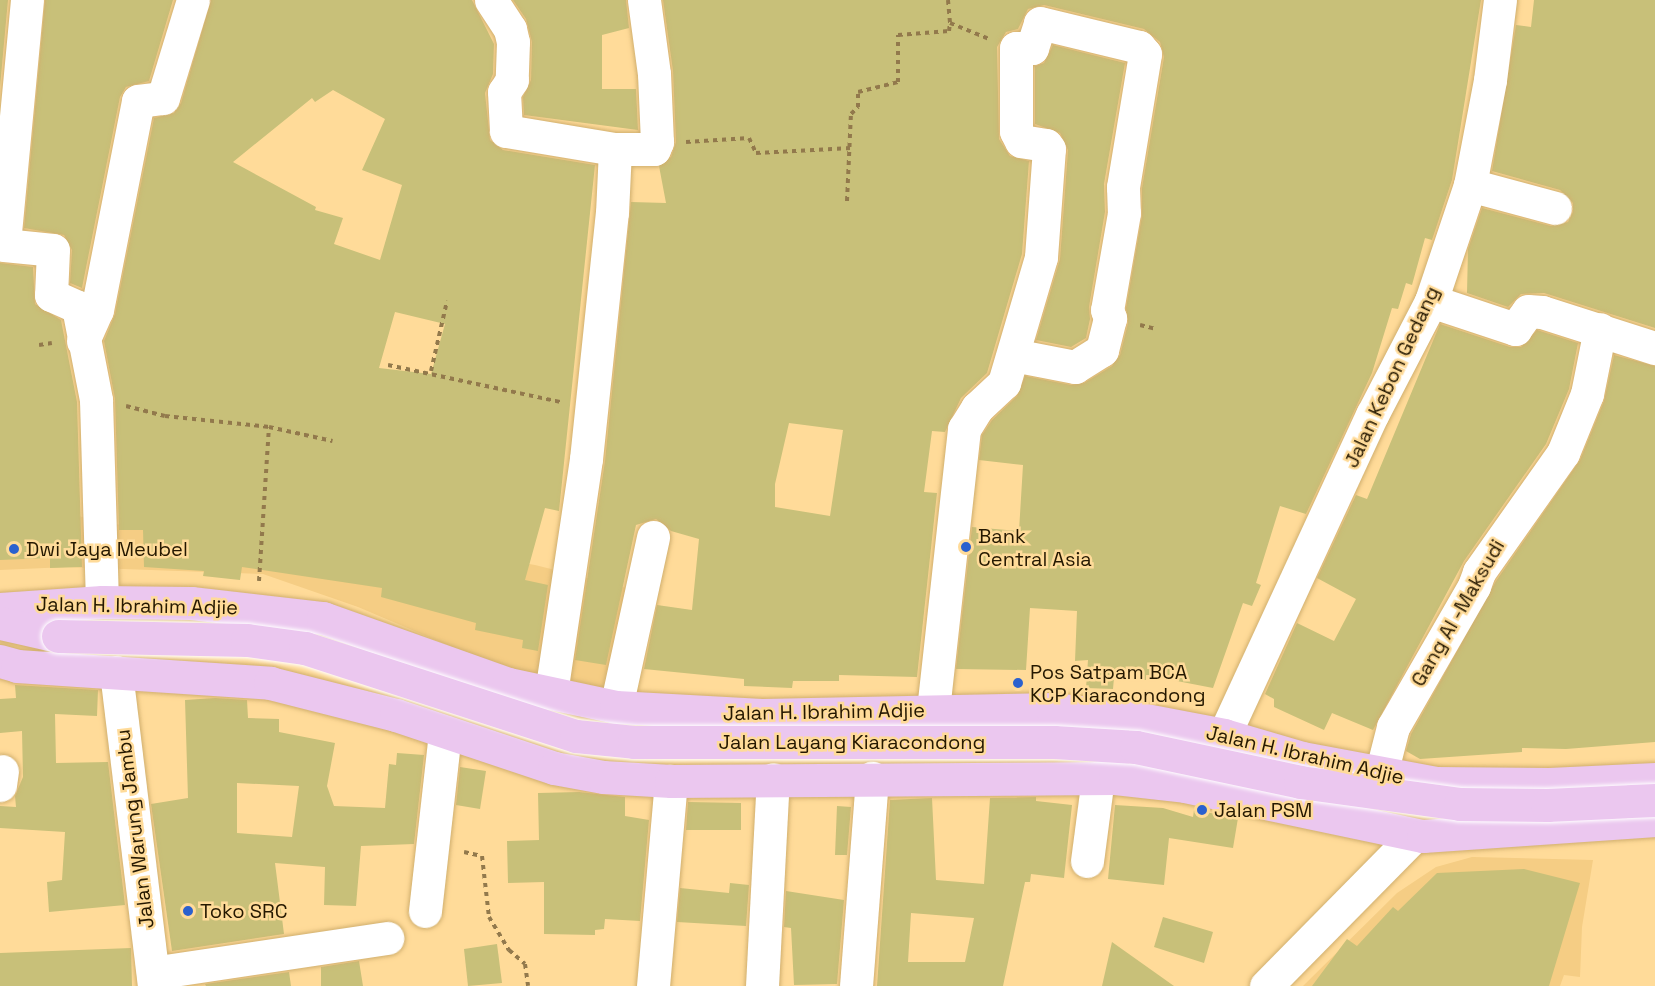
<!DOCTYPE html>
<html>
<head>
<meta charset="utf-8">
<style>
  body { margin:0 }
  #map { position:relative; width:1655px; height:986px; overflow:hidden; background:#ffdb99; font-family:"Space Grotesk",sans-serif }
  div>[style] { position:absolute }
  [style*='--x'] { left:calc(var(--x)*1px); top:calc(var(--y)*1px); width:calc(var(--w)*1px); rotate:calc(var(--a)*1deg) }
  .built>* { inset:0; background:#f5cd84 }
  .building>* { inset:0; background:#c8c079 }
  .path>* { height:4px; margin-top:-2px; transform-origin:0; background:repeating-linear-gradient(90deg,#92794c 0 4.5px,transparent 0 9px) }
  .roads { filter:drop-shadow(0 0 2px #d1af6e) drop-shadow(0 0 2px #d1af6e) }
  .minor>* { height:33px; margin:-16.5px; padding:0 16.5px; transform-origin:16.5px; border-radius:16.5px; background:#fff }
  .major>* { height:33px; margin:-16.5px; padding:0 16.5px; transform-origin:16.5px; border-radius:16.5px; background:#ebc7ef }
  .bridges { filter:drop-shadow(0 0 2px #fff) drop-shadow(0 0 2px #fff) }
  .major-bridge>* { height:33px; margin:-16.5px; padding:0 16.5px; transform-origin:16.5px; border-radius:16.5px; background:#ebc7ef }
  .dots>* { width:16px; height:16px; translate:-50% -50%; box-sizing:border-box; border:3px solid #ffdb99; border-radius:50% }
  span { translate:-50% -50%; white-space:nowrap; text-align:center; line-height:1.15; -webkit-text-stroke:5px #ffdb99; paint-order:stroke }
  .street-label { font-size:20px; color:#251800 }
  .poi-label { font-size:20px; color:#251800 }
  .left { translate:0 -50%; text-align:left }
</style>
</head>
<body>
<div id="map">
  <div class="built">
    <div style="clip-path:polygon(0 478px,43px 509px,150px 531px,385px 539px,535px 565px,635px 590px,611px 699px,471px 655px,358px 607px,263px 574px,67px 567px,0 570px)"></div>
    <div style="clip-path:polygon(1472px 857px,1593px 860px,1582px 927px,1580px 977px,1564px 975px,1560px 986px,1303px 986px,1397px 893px,1436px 867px)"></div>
  </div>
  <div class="building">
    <div style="clip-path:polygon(0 0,8px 0,0 87px)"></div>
    <div style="clip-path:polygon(45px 0,173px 0,149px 81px,126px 87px,120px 97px,82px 288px,70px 283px,72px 250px,64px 235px,24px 228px)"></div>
    <div style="clip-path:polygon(evenodd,211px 0,472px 0,494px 44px,493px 74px,485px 93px,490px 140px,503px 150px,595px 165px,559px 511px,545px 508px,525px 580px,548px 585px,538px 651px,522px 648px,523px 640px,475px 630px,476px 623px,381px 597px,382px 588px,242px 567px,240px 580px,203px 576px,204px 571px,144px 567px,143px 530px,119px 530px,115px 399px,104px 341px,115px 314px,154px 118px,174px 113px,181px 103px,211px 0,333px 90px,385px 119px,362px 170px,402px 185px,380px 260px,334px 244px,343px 218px,315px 210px,316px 207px,233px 162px,312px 98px,315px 102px,333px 90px,211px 0,395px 312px,445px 324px,431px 374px,379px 368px,395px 312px)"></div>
    <div style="clip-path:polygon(513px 0,626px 0,629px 28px,602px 35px,602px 89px,636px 89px,638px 130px,524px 115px,523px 97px,531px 80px,532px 42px,526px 19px)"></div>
    <div style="clip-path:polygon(evenodd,663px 0,1481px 0,1452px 180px,1432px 240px,1425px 238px,1412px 285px,1406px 283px,1398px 309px,1392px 308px,1372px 373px,1306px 514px,1280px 506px,1256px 583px,1261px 585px,1252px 606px,1243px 603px,1213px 688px,1146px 675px,1146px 680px,1114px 678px,1113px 689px,1086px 688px,1088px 660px,1075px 661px,1077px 611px,1030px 608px,1026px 670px,956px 669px,972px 527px,1019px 531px,1023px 465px,979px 460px,982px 435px,992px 420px,1017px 396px,1025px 376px,1071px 385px,1084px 383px,1112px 366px,1120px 355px,1128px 323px,1126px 308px,1142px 216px,1142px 188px,1164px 57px,1160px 42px,1144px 29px,1044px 5px,1028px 9px,1018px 29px,1006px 32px,997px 47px,999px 139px,1010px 156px,1029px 161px,1022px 254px,987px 373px,961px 398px,945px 432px,932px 431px,924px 492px,937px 493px,917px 677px,839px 675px,839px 681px,793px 681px,792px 688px,744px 686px,744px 679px,644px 669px,657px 605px,692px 610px,699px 539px,671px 531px,656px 519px,636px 525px,606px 665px,575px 660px,605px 461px,631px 202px,666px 203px,659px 166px,671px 157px,676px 142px,673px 71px,663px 0,789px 423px,843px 430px,830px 516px,775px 507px,775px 484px,789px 423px)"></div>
    <div style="clip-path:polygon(1534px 0,1655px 0,1655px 328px,1544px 293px,1521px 294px,1508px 307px,1467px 293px,1468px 249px,1482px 208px,1551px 226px,1568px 222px,1573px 212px,1573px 203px,1560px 190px,1492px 171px,1516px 25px,1531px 27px)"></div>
    <div style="clip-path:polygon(1053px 45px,1125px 63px,1104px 184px,1105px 212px,1089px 307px,1090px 319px,1086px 338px,1071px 347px,1036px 340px,1060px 259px,1068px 150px,1060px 133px,1035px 124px,1035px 66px,1044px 63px)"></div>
    <div style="clip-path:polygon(0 263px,33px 267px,35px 304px,61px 320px,77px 402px,82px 567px,50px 568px,50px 558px,0 560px)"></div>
    <div style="clip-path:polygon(1440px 324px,1510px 347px,1521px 347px,1537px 330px,1578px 343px,1569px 389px,1546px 444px,1464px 561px,1373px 730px,1332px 713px,1324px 730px,1274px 707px,1274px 699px,1265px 694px,1297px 623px,1334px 641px,1356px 599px,1317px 578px,1356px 495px,1367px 499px)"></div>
    <div style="clip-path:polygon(1614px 355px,1655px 366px,1655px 742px,1566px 749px,1522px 748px,1522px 752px,1420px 759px,1406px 751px,1411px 734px,1496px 581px,1580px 460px,1604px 401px)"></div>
    <div style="clip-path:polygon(15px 685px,98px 690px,97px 716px,55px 714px,56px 763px,108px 762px,125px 905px,49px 912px,47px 882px,62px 880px,65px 832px,0 828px,0 806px,16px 807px,15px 796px,23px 777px,22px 731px,0 733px,0 699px,16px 698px)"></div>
    <div style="clip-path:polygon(evenodd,215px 698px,247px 700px,248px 718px,279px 719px,279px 732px,335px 743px,327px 786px,334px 806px,385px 808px,389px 764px,396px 765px,397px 753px,424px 755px,414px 844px,361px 846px,356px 906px,324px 905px,325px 867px,275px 863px,284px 934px,172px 951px,151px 804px,188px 798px,185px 700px,215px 698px,237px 783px,299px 786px,292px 837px,237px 833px,237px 783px)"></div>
    <div style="clip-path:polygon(460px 767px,486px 771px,480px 809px,456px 805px)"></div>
    <div style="clip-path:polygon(579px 792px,625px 797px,625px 816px,649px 820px,640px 921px,605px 919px,604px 929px,595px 930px,595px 935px,544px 934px,544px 882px,508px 883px,507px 841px,539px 840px,538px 793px)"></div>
    <div style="clip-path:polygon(evenodd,1036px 797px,1036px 801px,1072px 805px,1064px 878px,1031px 874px,1030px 882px,1025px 882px,1003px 986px,877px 986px,890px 800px,932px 798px,936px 880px,984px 884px,990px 798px,1036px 797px,911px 913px,974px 918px,965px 962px,908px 962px,911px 913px)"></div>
    <div style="clip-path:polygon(688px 802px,741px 803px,741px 830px,686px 830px)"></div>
    <div style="clip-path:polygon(1115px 805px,1163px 808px,1193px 817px,1194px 810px,1238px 818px,1233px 848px,1169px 838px,1164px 885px,1108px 879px)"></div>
    <div style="clip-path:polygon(837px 806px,851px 807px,847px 855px,835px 855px)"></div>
    <div style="clip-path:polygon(1524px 869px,1580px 883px,1549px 986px,1312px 986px,1347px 939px,1357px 946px,1393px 907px,1398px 911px,1437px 873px)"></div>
    <div style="clip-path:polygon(730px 883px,749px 885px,746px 926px,677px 922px,680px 888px,729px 893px)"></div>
    <div style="clip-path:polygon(786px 891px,844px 900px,837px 984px,794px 985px,791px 928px,784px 927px)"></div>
    <div style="clip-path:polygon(1163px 917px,1213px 932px,1204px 963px,1154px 947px)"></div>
    <div style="clip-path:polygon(1112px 942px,1174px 986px,1102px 986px)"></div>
    <div style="clip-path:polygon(497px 944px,502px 983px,468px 986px,464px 949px)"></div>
    <div style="clip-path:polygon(131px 948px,132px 986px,0 986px,0 953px)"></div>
    <div style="clip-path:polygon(359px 961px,363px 986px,321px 986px,321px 967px)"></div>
    <div style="clip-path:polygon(289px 972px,291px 986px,206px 986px,205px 984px)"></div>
  </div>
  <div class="path">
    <div style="--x:948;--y:0;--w:23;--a:85"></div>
    <div style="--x:950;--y:23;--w:42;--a:22.3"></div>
    <div style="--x:686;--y:142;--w:63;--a:-3.6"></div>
    <div style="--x:749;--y:138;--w:17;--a:65"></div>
    <div style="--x:756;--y:153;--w:95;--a:-3"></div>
    <div style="--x:847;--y:201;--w:87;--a:-87.4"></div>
    <div style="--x:851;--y:114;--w:10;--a:-45"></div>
    <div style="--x:858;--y:107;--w:15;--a:-90"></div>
    <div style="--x:858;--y:92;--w:41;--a:-14"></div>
    <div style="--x:898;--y:82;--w:47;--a:-90"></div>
    <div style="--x:898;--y:35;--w:51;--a:-4.5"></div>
    <div style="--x:949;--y:31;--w:8;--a:-83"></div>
    <div style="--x:1140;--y:325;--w:16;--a:14"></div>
    <div style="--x:39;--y:345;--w:13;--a:-9"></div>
    <div style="--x:388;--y:365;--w:177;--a:12.1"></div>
    <div style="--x:431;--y:371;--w:72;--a:-77.1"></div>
    <div style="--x:126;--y:406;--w:40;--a:14.4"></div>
    <div style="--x:165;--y:416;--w:105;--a:6"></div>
    <div style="--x:269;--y:427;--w:65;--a:12.5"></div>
    <div style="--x:259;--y:581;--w:154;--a:-86.3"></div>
    <div style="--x:464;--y:852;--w:18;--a:13"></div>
    <div style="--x:482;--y:856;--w:61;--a:83.5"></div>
    <div style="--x:489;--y:917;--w:39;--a:59"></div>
    <div style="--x:509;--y:950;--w:21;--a:41"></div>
    <div style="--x:525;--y:964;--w:22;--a:82"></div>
  </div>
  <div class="roads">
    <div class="minor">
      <div style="--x:27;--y:0;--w:246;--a:95.4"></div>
      <div style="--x:4;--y:245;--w:49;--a:5.8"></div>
      <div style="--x:53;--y:250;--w:45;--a:92.5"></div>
      <div style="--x:51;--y:295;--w:30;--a:24"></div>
      <div style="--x:78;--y:307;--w:95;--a:79"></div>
      <div style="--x:96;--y:400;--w:202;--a:88.3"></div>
      <div style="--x:491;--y:0;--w:35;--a:57"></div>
      <div style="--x:510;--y:29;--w:13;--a:77"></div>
      <div style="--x:513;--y:42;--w:38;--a:92"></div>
      <div style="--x:512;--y:80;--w:14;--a:124"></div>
      <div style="--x:504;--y:92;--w:39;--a:87"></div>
      <div style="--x:506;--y:131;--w:110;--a:9.4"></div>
      <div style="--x:1470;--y:185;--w:88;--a:15.1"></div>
      <div style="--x:1431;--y:301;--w:89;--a:18.4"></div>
      <div style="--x:1515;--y:329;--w:22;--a:-54"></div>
      <div style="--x:1528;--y:311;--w:14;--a:4"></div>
      <div style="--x:1542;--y:312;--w:119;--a:17.7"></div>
      <div style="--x:83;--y:341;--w:34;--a:-66"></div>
      <div style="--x:97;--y:310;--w:213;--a:-78.9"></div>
      <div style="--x:138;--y:101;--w:25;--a:-7"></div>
      <div style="--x:163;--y:98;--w:102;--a:-73"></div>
      <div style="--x:116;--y:672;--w:316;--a:83.1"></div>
      <div style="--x:551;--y:693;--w:237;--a:-81.5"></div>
      <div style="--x:586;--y:459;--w:247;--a:-84"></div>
      <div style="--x:612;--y:213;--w:64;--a:-87.3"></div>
      <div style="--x:615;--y:149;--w:39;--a:0"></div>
      <div style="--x:654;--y:149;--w:8;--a:-67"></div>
      <div style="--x:657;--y:142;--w:68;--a:-92.5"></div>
      <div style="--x:654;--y:74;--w:75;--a:-97.7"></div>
      <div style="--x:616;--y:707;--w:174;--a:-77.7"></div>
      <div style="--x:933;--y:710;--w:283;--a:-83.7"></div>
      <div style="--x:964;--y:429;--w:25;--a:-58"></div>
      <div style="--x:977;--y:408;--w:37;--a:-43"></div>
      <div style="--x:1004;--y:383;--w:131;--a:-73.6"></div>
      <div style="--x:1041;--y:257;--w:108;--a:-85.8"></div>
      <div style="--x:1049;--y:149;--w:5;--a:-127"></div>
      <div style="--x:1046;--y:145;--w:25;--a:-171"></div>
      <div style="--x:1021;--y:141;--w:11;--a:-117"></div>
      <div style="--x:1016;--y:131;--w:83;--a:-90"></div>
      <div style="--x:1016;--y:48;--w:16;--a:0"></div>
      <div style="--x:1032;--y:48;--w:26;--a:-72"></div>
      <div style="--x:1040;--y:23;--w:102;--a:13.6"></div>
      <div style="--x:1139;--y:47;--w:9;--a:49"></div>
      <div style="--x:1145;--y:54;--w:135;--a:99.4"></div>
      <div style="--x:1123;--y:187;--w:26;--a:88"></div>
      <div style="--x:1124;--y:213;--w:98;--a:99.9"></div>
      <div style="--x:1107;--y:310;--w:9;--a:69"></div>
      <div style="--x:1110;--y:318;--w:33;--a:104"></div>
      <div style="--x:1102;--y:350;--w:32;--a:148"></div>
      <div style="--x:1075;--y:367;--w:63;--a:-169"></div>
      <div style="--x:1224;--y:735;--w:353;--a:-65.2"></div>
      <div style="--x:1372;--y:415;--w:128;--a:-62.6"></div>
      <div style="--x:1431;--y:301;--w:122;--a:-71.4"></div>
      <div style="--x:1470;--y:185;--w:107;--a:-79.2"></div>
      <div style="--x:1490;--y:80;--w:81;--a:-82.9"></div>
      <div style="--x:1381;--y:774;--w:49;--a:-75.7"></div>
      <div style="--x:1393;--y:727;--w:163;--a:-60.1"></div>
      <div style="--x:1474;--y:586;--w:15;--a:-70"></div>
      <div style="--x:1479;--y:572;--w:146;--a:-54.8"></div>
      <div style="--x:1563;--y:453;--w:64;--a:-67.9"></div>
      <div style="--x:1587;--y:394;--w:66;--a:-78.7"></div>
      <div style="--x:0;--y:785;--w:14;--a:-82"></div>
      <div style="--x:1087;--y:861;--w:84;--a:-82.5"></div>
      <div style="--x:425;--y:911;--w:180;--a:-83.6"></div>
      <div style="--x:153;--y:973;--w:237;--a:-8.5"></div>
      <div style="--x:653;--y:986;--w:206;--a:-85"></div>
      <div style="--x:762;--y:986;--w:207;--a:-87"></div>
      <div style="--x:856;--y:986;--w:209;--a:-85.6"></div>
      <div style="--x:1266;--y:986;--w:211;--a:-45.4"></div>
    </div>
    <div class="major">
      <div style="--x:0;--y:609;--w:102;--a:-3.9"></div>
      <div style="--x:102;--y:602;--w:89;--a:0.6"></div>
      <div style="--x:191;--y:603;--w:133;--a:6.5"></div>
      <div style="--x:323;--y:618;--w:196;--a:19.6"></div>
      <div style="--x:508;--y:684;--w:110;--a:12"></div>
      <div style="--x:616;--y:707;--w:146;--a:3.1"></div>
      <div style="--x:762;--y:715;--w:290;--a:-1.2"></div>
      <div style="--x:1052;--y:709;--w:83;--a:6.2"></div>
      <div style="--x:1135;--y:718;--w:91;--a:10.8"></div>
      <div style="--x:1224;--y:735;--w:81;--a:16.4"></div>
      <div style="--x:1302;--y:758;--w:135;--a:10.6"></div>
      <div style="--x:1435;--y:783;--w:114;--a:0.5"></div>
      <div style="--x:1549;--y:784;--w:106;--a:-2.7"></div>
      <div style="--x:0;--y:623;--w:59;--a:12.6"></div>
      <div style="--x:0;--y:661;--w:18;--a:16"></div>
      <div style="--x:17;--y:666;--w:254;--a:3.8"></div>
      <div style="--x:270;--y:683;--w:130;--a:14.3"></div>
      <div style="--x:396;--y:715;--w:167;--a:18.5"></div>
      <div style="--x:554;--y:768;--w:50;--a:10.4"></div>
      <div style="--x:603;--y:777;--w:68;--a:3.4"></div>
      <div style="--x:671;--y:781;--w:444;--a:-0.4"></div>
      <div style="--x:1115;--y:778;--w:70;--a:6.5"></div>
      <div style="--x:1185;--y:786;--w:243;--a:11.9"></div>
      <div style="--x:1423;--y:836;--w:233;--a:-3.9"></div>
    </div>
  </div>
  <div class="bridges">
    <div class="major-bridge">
      <div style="--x:58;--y:636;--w:189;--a:1.2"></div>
      <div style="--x:247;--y:640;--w:59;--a:7.9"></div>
      <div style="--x:305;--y:648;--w:285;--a:18"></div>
      <div style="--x:576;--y:736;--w:58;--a:5.9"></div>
      <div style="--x:634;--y:742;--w:420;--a:0"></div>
      <div style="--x:1054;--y:742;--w:82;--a:3.5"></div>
      <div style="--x:1136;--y:747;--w:168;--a:12"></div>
      <div style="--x:1300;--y:782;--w:162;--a:7.8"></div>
      <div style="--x:1460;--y:804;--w:87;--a:0.7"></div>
      <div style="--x:1547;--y:805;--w:108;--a:-2.7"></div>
    </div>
  </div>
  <div class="dots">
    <div style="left:966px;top:547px;background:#2b61ce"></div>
    <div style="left:14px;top:549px;background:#2b61ce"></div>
    <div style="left:1018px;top:683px;background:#2b61ce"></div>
    <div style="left:1202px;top:810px;background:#2b61ce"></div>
    <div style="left:188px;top:911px;background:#2b61ce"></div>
  </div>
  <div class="street-label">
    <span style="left:1392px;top:377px;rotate:-65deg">Jalan Kebon Gedang</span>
    <span style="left:137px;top:606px;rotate:1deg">Jalan H. Ibrahim Adjie</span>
    <span style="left:1458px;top:613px;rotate:-60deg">Gang Al -Maksudi</span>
    <span style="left:824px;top:712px;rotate:-1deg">Jalan H. Ibrahim Adjie</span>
    <span style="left:852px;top:742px">Jalan Layang Kiaracondong</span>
    <span style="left:1305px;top:755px;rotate:13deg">Jalan H. Ibrahim Adjie</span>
    <span style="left:135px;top:829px;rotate:-97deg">Jalan Warung Jambu</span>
  </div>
  <div class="poi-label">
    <span class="left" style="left:978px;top:548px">Bank<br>Central Asia</span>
    <span class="left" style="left:26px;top:549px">Dwi Jaya Meubel</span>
    <span class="left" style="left:1030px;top:684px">Pos Satpam BCA<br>KCP Kiaracondong</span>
    <span class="left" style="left:1214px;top:810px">Jalan PSM</span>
    <span class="left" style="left:200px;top:911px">Toko SRC</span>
  </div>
</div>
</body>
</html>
